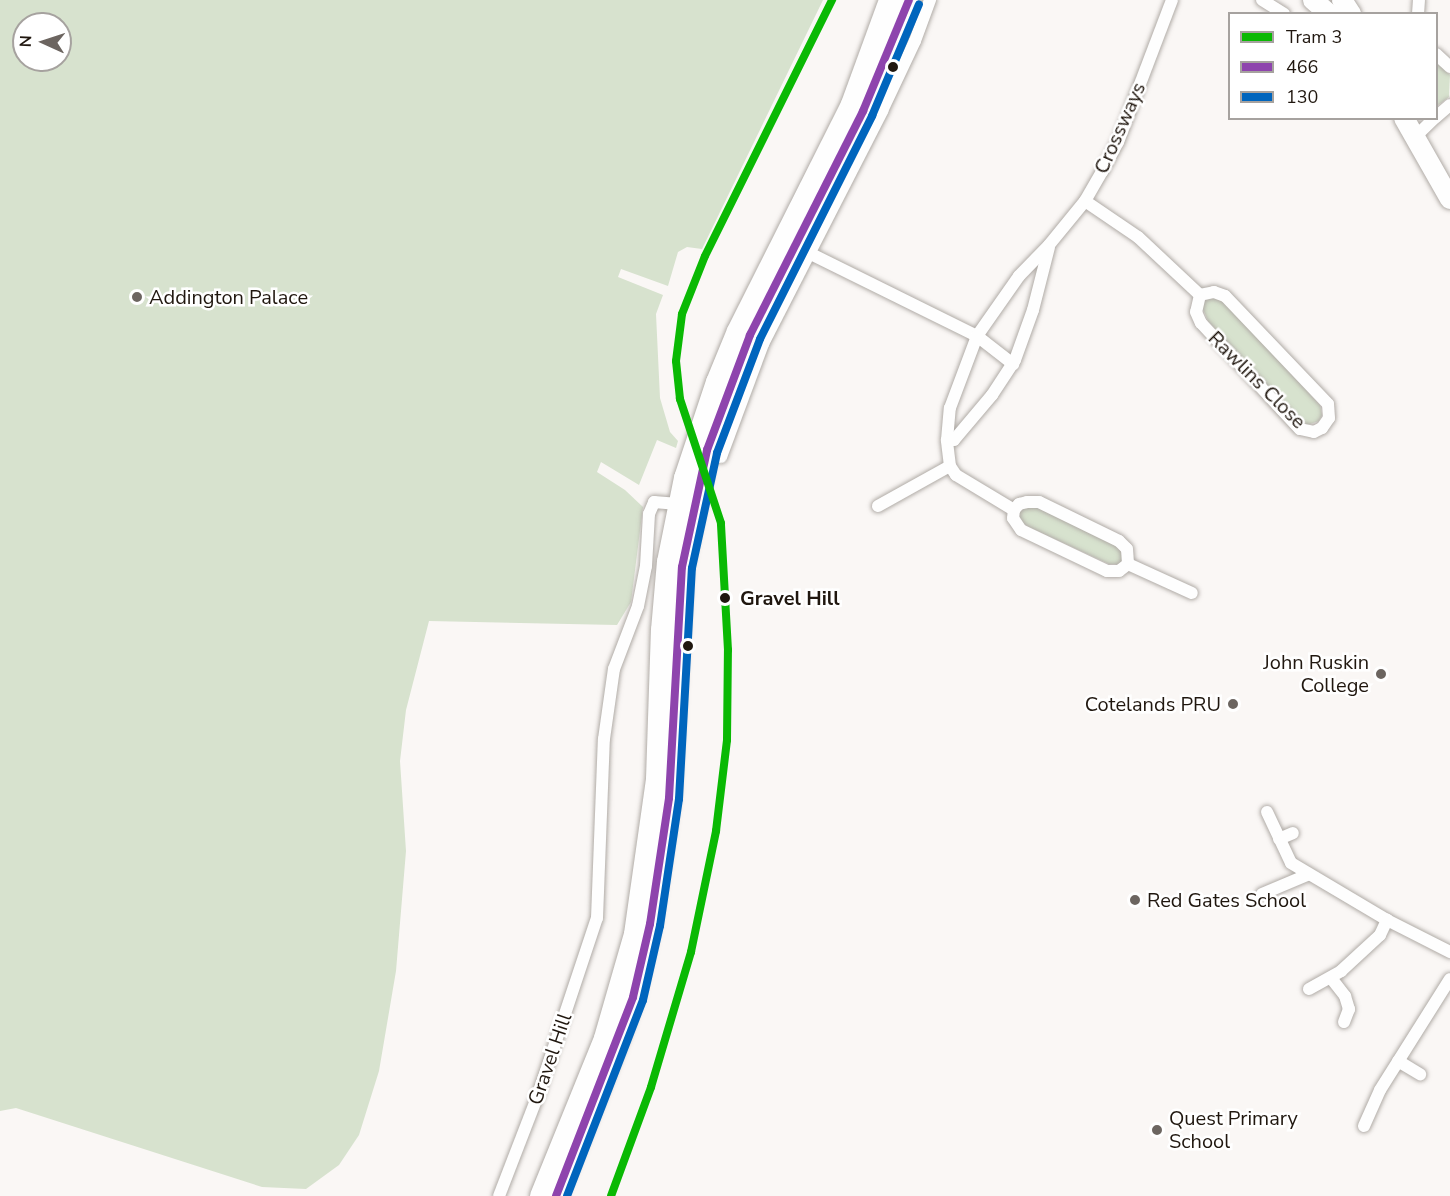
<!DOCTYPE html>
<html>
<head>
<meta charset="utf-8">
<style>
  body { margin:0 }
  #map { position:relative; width:1450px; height:1196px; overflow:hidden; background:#faf7f5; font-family:"Nunito Sans",sans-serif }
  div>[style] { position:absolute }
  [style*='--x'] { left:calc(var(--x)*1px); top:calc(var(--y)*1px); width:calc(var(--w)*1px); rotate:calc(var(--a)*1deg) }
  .green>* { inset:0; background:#d7e2ce }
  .roads { filter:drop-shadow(0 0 2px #b0aba6) drop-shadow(0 0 2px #b0aba6) }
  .minor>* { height:12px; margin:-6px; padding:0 6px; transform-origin:6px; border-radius:6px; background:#fefefe }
  .primary>* { height:20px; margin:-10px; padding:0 10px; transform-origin:10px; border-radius:10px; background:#fefefe }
  .bus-1>* { height:8px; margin:-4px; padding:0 4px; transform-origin:4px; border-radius:4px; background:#8e44ad }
  .bus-2>* { height:8px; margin:-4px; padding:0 4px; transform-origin:4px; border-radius:4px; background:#0065bd }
  .tram-1>* { height:8px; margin:-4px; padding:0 4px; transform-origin:4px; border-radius:4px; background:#0ab904 }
  .dots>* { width:16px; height:16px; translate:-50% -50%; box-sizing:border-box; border:3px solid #fff; border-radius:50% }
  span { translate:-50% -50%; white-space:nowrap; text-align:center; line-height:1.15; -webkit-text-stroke:5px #fff; paint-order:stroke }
  .street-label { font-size:20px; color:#20170f }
  .poi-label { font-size:20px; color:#20170f }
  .left { translate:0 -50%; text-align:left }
  .right { translate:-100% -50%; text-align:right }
  .stop-label { font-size:20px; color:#20170f; font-weight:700 }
  .legend { position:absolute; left:1228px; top:12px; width:210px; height:108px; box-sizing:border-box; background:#fff; border:2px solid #a6a29f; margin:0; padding:8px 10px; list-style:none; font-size:18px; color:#20170f }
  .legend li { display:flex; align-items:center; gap:12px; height:30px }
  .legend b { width:30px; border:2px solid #a6a29f }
  .north { position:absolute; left:12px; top:12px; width:60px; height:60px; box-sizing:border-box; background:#fff; border:2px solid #a6a29f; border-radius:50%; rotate:273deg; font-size:16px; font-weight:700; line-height:24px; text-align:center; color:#20170f }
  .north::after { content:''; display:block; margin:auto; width:21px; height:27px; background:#6c6560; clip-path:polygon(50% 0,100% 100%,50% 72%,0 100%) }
</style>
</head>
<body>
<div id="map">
  <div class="green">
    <div style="clip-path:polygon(evenodd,0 0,823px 0,702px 249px,687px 247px,678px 252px,668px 286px,621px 269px,618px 277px,663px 295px,656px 314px,660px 398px,670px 432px,678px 441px,676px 448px,657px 440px,639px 485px,601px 462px,597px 472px,625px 490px,643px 507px,631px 602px,617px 625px,429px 621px,406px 710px,400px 761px,406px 851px,396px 971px,379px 1071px,359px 1135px,339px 1165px,306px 1189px,262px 1187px,16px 1108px,0 1111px,0 0,24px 24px,60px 24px,60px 60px,24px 60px,24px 24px)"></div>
    <div style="clip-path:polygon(1436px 61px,1450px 75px,1449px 97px,1437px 106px)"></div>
    <div style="clip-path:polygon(1212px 297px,1223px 301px,1320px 405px,1322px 415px,1319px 421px,1307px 425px,1302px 423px,1208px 321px,1203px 309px,1203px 302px)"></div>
    <div style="clip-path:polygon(1033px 505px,1122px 549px,1123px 561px,1120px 564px,1109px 564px,1029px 527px,1021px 522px,1019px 511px,1023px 507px)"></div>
  </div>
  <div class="roads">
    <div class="minor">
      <div style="--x:1262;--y:0;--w:26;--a:32"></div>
      <div style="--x:1418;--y:14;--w:14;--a:-86"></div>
      <div style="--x:1436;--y:54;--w:19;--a:43"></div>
      <div style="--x:1436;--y:117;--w:18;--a:-41"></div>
      <div style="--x:1415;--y:137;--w:28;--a:-44"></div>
      <div style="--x:1085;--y:201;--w:64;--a:34.2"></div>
      <div style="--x:1138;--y:237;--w:85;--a:43.1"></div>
      <div style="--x:1200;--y:295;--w:17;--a:103"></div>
      <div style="--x:1196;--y:312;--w:12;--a:66"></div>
      <div style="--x:1201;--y:323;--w:145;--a:47"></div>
      <div style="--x:1300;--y:429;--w:14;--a:12"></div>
      <div style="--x:1314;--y:432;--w:9;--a:-27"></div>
      <div style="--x:1322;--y:428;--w:12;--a:-55"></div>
      <div style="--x:1329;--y:418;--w:14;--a:-94"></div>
      <div style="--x:1328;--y:404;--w:149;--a:-133.6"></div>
      <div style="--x:1225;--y:296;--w:12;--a:-160"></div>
      <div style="--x:1214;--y:292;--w:14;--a:168"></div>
      <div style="--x:809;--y:253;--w:187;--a:26.3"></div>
      <div style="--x:977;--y:336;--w:46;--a:37.9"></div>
      <div style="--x:947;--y:440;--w:7;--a:0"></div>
      <div style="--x:954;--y:440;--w:59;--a:-49.8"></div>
      <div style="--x:992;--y:395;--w:42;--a:-56.7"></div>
      <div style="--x:1015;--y:360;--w:53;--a:-70.2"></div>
      <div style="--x:1033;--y:310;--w:65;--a:-75.7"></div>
      <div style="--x:721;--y:457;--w:121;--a:-69.6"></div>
      <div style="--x:763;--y:344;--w:262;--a:-62.9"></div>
      <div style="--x:882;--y:111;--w:77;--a:-64.8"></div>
      <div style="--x:915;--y:41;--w:44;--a:-69.9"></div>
      <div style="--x:1027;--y:502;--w:12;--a:0"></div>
      <div style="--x:1039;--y:502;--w:89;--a:26"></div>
      <div style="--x:1119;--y:541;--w:11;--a:45"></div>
      <div style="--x:1127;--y:549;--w:15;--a:86"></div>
      <div style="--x:1128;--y:564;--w:11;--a:142"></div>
      <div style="--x:1119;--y:571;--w:12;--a:180"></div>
      <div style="--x:1107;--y:571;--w:95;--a:-154.5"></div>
      <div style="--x:1021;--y:530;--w:14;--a:-124"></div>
      <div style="--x:1013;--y:518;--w:8;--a:-83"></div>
      <div style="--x:1014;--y:510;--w:8;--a:-50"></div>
      <div style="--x:1019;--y:504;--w:8;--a:-14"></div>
      <div style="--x:878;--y:506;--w:82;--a:-29.1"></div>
      <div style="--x:1014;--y:510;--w:68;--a:-148.9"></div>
      <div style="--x:956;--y:475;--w:11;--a:-124"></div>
      <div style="--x:950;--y:466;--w:26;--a:-97"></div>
      <div style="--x:947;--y:440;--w:32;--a:-85"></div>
      <div style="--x:950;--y:408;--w:77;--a:-69.4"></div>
      <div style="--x:977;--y:336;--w:73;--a:-55"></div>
      <div style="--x:1019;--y:276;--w:43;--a:-45.9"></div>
      <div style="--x:1049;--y:245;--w:57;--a:-50.7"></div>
      <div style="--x:1085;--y:201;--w:34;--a:-60"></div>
      <div style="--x:1102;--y:172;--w:34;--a:-62"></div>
      <div style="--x:1118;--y:142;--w:152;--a:-69.2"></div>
      <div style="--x:1128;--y:564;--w:70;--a:24.4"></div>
      <div style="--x:1267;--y:812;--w:56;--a:64.8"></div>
      <div style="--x:1291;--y:863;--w:112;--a:30.7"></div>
      <div style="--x:1387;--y:920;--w:71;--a:26.9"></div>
      <div style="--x:1279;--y:839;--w:15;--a:-23"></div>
      <div style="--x:1262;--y:894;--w:49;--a:-22.9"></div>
      <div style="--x:1331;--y:978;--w:23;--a:52"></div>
      <div style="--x:1345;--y:996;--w:14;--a:73"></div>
      <div style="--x:1349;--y:1009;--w:14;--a:111"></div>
      <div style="--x:1309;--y:989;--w:37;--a:-29"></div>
      <div style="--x:1341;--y:971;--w:53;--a:-42.7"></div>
      <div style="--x:1380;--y:935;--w:17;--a:-65"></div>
      <div style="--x:1398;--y:1061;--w:26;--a:31"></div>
      <div style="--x:1364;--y:1126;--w:39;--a:-66"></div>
      <div style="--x:1380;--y:1090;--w:131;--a:-57.8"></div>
      <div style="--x:499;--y:1196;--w:108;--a:-68.9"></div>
      <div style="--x:538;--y:1095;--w:187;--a:-71.6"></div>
      <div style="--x:597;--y:918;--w:179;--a:-87.8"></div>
      <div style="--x:604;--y:739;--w:71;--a:-81.9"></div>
      <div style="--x:614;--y:669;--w:67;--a:-69.1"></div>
      <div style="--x:638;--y:606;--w:41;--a:-78.7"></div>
      <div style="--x:646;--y:566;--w:52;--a:-86.7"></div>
      <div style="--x:649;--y:514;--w:13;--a:-67"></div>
      <div style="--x:654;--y:502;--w:24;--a:5"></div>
    </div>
    <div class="primary">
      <div style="--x:1313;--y:0;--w:21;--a:41"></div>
      <div style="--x:1342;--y:0;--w:17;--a:57"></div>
      <div style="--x:1404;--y:118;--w:93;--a:60.4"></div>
      <div style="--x:540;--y:1196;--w:170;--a:-67.9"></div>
      <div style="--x:604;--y:1038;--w:108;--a:-73.9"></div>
      <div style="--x:634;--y:934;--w:157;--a:-81.9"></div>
      <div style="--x:656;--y:779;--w:149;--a:-88.1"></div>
      <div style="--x:661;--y:630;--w:68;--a:-85"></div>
      <div style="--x:667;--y:562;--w:86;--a:-78.6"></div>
      <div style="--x:684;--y:478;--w:101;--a:-71.6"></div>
      <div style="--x:716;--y:382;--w:55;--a:-67.6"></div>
      <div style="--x:737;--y:331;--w:254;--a:-63.3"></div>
      <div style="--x:851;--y:104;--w:111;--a:-69.9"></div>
      <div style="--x:556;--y:1196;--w:171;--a:-68.4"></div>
      <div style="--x:619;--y:1037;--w:42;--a:-70.7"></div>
      <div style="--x:633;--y:997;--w:75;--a:-76.9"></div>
      <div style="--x:650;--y:924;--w:127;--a:-81.4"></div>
      <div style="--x:669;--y:798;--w:231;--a:-86.8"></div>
      <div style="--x:682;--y:567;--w:120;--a:-77.9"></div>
      <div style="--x:707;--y:450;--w:123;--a:-69.5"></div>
      <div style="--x:750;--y:335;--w:251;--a:-63.2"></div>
      <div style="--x:863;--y:111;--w:120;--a:-67.5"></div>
    </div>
  </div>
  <div class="bus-1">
    <div style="--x:556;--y:1196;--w:213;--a:-68.8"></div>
    <div style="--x:633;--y:997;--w:75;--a:-76.9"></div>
    <div style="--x:650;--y:924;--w:127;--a:-81.4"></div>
    <div style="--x:669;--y:798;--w:231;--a:-86.8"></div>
    <div style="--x:682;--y:567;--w:120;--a:-77.9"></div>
    <div style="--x:707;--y:450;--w:123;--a:-69.5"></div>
    <div style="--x:750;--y:335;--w:251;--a:-63.2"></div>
    <div style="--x:863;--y:111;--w:120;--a:-67.5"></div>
  </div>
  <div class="bus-2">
    <div style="--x:567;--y:1196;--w:210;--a:-68.8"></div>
    <div style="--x:643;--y:1000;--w:76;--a:-77.1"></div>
    <div style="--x:660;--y:926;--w:128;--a:-81.5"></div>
    <div style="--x:679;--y:799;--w:231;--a:-86.8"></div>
    <div style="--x:692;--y:568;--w:118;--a:-77.7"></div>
    <div style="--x:717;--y:453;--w:122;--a:-69.3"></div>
    <div style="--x:760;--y:339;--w:250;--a:-63.3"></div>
    <div style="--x:872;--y:116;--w:121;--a:-67.2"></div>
  </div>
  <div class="tram-1">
    <div style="--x:611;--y:1196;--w:116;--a:-69.8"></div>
    <div style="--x:651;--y:1087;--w:141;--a:-73.5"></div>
    <div style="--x:691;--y:952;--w:124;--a:-78.3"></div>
    <div style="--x:716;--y:831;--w:92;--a:-83.1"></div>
    <div style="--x:727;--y:740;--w:90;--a:-89.4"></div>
    <div style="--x:728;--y:650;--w:127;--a:-93.2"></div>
    <div style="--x:721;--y:523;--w:131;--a:-108.3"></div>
    <div style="--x:680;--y:399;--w:38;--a:-96"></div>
    <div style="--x:676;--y:361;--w:47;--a:-82.7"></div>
    <div style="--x:682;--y:314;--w:62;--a:-68.4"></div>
    <div style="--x:705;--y:256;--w:286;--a:-63.6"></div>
  </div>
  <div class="dots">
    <div style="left:893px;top:67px;background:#20170f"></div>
    <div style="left:137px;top:297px;background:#6c6560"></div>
    <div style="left:725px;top:598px;background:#20170f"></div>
    <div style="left:688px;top:646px;background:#20170f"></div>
    <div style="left:1381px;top:674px;background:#6c6560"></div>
    <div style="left:1233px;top:704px;background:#6c6560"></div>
    <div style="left:1135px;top:900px;background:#6c6560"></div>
    <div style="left:1157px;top:1130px;background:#6c6560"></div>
  </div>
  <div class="street-label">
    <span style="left:1120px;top:128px;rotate:-66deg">Crossways</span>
    <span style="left:1257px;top:380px;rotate:45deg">Rawlins Close</span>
    <span style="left:550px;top:1059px;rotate:-71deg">Gravel Hill</span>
  </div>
  <div class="poi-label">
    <span class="left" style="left:149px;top:297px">Addington Palace</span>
    <span class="right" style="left:1369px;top:674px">John Ruskin<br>College</span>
    <span class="right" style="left:1221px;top:704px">Cotelands PRU</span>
    <span class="left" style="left:1147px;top:900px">Red Gates School</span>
    <span class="left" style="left:1169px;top:1130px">Quest Primary<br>School</span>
  </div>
  <div class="stop-label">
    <span class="left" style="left:740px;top:598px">Gravel Hill</span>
  </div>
  <ul class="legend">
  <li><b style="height:8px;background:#0ab904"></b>Tram 3</li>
  <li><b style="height:8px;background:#8e44ad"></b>466</li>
  <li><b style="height:8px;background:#0065bd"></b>130</li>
  </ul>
  <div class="north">N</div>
</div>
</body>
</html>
